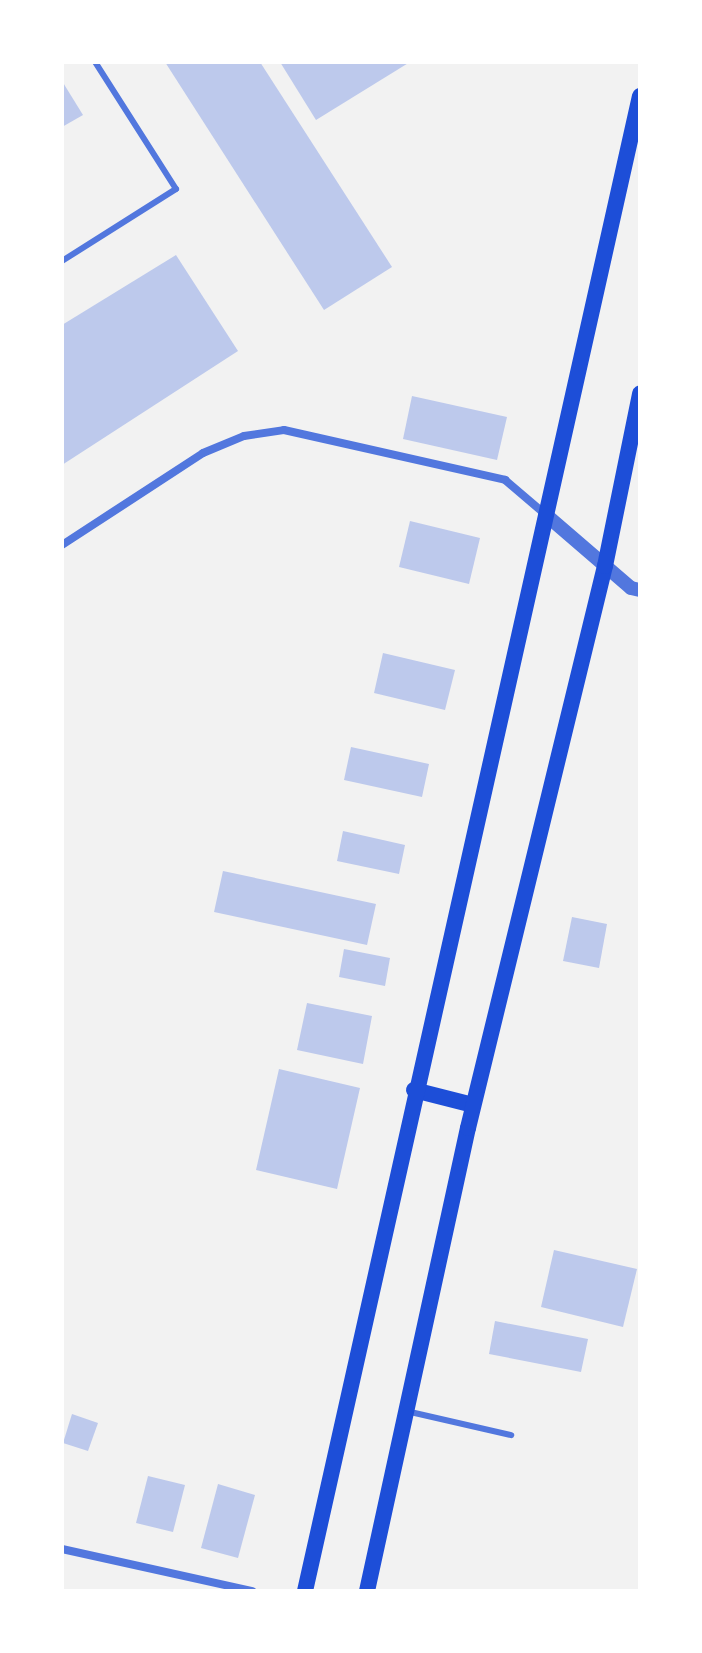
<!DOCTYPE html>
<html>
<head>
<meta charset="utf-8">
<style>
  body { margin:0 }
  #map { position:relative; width:702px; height:1653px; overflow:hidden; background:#f2f2f2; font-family:"Open Sans",sans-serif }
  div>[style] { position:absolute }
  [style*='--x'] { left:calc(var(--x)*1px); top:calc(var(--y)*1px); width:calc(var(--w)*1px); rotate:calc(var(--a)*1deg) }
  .building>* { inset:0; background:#bdc9ec }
  .service>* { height:6px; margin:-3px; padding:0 3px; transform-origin:3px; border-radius:3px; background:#5277de }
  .minor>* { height:8px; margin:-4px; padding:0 4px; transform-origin:4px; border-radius:4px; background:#5277de }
  .tertiary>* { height:14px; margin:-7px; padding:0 7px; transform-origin:7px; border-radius:7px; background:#5277de }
  .secondary>* { height:16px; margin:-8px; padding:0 8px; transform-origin:8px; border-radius:8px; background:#1d4ed8 }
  span { translate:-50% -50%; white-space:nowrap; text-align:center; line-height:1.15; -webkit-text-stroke:6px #fff; paint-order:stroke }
  .frame { position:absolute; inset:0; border:64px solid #fff; pointer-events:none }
</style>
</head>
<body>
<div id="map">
  <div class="building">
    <div style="clip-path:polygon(165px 62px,260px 62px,392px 267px,324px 310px)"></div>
    <div style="clip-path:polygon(280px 62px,410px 62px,316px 120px)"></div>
    <div style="clip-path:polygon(62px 81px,83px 115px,62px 127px)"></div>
    <div style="clip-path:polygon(176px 255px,238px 351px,62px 465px,62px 325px)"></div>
    <div style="clip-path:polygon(412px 396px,507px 417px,497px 460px,403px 439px)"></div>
    <div style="clip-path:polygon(410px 521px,480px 538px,469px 584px,399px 567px)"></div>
    <div style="clip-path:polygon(383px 653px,455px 670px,445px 710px,374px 693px)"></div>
    <div style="clip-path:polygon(351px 747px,429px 764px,422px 797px,344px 780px)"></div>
    <div style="clip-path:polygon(343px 831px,405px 845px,399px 874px,337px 861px)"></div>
    <div style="clip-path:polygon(223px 871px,376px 904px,367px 945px,214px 912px)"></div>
    <div style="clip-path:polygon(572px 917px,607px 924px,599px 968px,563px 961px)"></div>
    <div style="clip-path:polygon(344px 949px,390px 958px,385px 986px,339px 977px)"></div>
    <div style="clip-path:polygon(307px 1003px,372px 1016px,363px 1064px,297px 1050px)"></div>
    <div style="clip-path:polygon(279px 1069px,360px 1088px,337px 1189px,256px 1170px)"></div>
    <div style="clip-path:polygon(554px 1250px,637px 1269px,623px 1327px,541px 1307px)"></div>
    <div style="clip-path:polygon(495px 1321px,588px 1339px,581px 1372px,489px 1354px)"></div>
    <div style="clip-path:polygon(72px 1414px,98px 1423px,88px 1451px,63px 1443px)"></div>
    <div style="clip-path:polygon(148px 1476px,185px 1485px,173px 1532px,136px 1523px)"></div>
    <div style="clip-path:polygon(218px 1484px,255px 1495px,238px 1558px,201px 1548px)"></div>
  </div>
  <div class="service">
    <div style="--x:62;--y:261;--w:135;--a:-32.3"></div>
    <div style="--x:176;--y:189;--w:151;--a:-122.5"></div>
    <div style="--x:406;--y:1411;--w:108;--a:12.9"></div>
  </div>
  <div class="minor">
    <div style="--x:62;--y:545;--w:168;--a:-33.1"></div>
    <div style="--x:203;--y:453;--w:44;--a:-22.5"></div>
    <div style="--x:244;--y:436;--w:40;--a:-8.5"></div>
    <div style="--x:284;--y:430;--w:227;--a:12.7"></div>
    <div style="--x:505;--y:480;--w:52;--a:40.4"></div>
    <div style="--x:62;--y:1549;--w:195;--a:12.5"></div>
  </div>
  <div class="tertiary">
    <div style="--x:545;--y:514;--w:113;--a:40.7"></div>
    <div style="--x:631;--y:588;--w:9;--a:13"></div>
  </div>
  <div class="secondary">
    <div style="--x:414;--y:1090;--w:61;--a:14.3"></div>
    <div style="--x:305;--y:1591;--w:1532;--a:-77.37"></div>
    <div style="--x:367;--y:1591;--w:474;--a:-77.7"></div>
    <div style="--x:468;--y:1128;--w:578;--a:-76.3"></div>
    <div style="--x:605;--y:566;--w:176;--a:-78.5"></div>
  </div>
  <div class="frame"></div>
</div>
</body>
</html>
